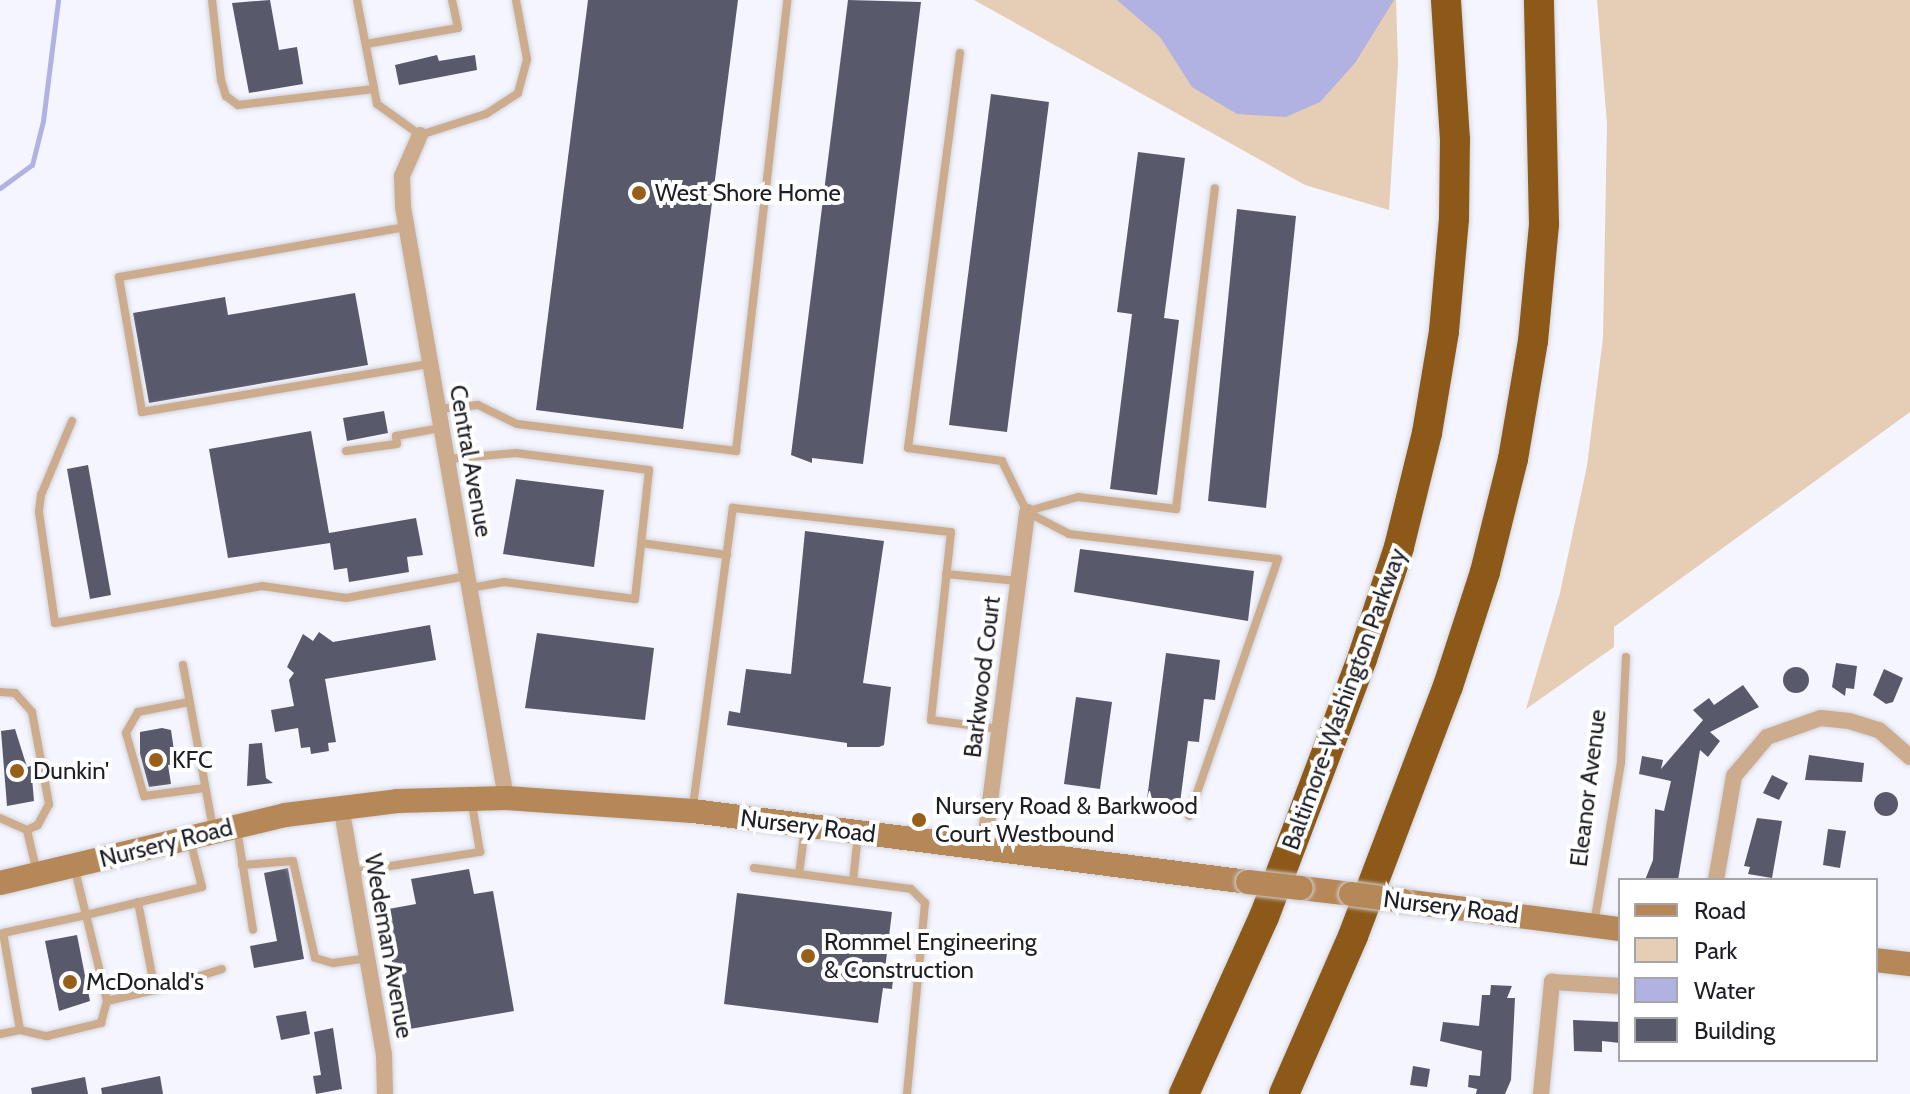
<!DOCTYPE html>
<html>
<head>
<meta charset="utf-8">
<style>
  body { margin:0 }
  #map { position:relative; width:1910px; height:1094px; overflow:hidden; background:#f4f5fe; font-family:Cabin,sans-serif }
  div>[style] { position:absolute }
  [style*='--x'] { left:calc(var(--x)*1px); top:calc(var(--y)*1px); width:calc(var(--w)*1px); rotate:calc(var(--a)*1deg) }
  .green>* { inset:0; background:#e6cdb5 }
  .water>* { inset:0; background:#b1b2e1 }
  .stream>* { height:5px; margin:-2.5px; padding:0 2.5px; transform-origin:2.5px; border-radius:2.5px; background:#b1b2e1 }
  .building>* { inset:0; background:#59596c }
  .round { border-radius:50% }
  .roads { filter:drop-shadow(0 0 2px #d2d3db) drop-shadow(0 0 2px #d2d3db) }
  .lane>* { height:8px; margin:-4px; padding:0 4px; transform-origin:4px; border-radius:4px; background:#ccac8c }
  .street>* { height:16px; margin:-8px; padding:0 8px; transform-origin:8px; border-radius:8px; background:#ccac8c }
  .secondary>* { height:24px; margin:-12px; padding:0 12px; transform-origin:12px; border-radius:12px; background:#b68757 }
  .highway>* { height:30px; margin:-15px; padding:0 15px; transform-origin:15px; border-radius:15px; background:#8d5919 }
  .bridges { filter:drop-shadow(0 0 2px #d2d3db) drop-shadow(0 0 2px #d2d3db) }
  .secondary-bridge>* { height:24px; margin:-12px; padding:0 12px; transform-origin:12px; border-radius:12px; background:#b68757 }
  .dots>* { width:22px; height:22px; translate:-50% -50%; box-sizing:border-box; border:4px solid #fff; border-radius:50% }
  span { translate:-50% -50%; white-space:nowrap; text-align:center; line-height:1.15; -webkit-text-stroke:8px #fff; paint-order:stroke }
  .poi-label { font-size:24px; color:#1e1e26 }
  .left { translate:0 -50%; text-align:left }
  .street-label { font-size:24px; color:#1e1e26 }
  .legend { position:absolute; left:1618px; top:878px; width:260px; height:184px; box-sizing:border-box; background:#fff; border:2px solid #a5a5a8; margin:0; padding:10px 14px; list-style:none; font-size:24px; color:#1e1e26 }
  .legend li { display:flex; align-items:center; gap:16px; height:40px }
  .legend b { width:40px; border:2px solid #a5a5a8 }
</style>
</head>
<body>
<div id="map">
  <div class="green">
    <div style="clip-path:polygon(974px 0,1396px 0,1398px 64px,1389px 210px,1305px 185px)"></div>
    <div style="clip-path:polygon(1597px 0,1910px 0,1910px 412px,1614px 627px,1614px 647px,1526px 709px,1560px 593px,1587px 466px,1603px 338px,1607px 124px)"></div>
  </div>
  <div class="water">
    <div style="clip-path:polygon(1117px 0,1394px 0,1355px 63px,1320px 102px,1286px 117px,1237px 114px,1192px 87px,1160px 37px)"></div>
  </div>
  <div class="stream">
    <div style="--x:0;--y:188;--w:39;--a:-36"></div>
    <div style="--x:32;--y:165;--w:45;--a:-76"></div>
    <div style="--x:43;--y:121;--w:122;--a:-82.9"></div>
  </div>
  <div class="building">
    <div style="clip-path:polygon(270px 0,279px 50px,297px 47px,303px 84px,249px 93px,232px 3px)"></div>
    <div style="clip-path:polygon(588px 0,738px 0,683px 429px,536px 410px)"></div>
    <div style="clip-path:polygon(848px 0,921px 2px,863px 464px,812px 458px,812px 463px,791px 455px)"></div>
    <div style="clip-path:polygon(437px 55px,439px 61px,475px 55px,477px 70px,399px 85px,395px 65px)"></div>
    <div style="clip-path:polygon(991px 94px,1049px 102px,1007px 432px,949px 425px)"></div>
    <div style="clip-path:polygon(1138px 152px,1185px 158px,1164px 318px,1179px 320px,1157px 495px,1110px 489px,1132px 314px,1117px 312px)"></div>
    <div style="clip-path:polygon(1237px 209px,1296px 216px,1266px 508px,1208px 501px)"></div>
    <div style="clip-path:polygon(355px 293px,368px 365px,149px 403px,133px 313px,225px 297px,228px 315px)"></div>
    <div style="clip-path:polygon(384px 411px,388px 433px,347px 441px,343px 418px)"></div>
    <div style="clip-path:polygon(311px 431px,329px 533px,416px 518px,423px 555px,407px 557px,409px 572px,349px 582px,347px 568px,334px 570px,330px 543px,228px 558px,209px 449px)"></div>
    <div style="clip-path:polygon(88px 465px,111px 595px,90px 599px,67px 469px)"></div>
    <div style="clip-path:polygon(516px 479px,604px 490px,594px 567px,503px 554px)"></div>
    <div style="clip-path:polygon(805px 531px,884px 541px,863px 683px,891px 687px,884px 745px,879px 747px,847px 747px,847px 743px,727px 725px,729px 711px,740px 713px,746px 669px,791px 674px)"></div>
    <div style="clip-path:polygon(1080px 549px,1254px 571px,1248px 621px,1074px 592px)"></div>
    <div style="clip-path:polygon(430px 625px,436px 660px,325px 679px,336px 742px,328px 743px,329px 751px,311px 754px,310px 747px,301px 748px,298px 728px,275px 732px,271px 710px,294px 706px,289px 680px,294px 673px,287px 667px,303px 634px,313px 641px,319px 632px,333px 642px)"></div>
    <div style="clip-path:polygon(537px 633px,654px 648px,645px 720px,525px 708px)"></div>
    <div style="clip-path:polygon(1166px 653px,1220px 660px,1215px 700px,1204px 699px,1199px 742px,1188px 741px,1180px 803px,1147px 799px)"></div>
    <div style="clip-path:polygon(1836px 663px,1857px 666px,1854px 689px,1846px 688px,1845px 696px,1832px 687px)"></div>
    <div class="round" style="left:1783px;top:667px;width:26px;height:26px"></div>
    <div style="clip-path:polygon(1884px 669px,1903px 678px,1893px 702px,1886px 704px,1873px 695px)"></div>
    <div style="clip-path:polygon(1743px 685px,1759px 707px,1710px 732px,1720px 741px,1708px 757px,1700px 750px,1678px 880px,1645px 880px,1653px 860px,1655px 809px,1664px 811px,1671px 781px,1639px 774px,1642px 756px,1663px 760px,1661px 769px,1703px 720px,1693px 710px,1709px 698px,1714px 705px)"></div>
    <div style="clip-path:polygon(1076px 697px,1112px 702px,1100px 789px,1064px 784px)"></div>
    <div style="clip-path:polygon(162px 728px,171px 730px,176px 764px,168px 765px,171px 784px,149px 787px,140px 754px,140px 732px)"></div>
    <div style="clip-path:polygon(15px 729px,27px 767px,31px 766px,34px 801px,7px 806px,1px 731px)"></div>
    <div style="clip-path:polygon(262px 743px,266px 778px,273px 783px,247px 786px,249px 744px)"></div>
    <div style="clip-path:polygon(1809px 755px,1864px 763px,1862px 782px,1805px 780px)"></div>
    <div style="clip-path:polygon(1772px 775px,1788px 783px,1779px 800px,1763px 793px)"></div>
    <div class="round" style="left:1874px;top:792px;width:24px;height:24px"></div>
    <div style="clip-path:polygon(1757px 818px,1782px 821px,1772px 878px,1748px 874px,1750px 867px,1744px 866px)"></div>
    <div style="clip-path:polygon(1828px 829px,1846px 831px,1840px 868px,1823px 865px)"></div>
    <div style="clip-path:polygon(288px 868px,304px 959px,254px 968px,250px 946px,277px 941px,264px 873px)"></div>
    <div style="clip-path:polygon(469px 869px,474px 894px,493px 891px,514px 1011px,404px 1030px,383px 910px,416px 904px,411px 879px)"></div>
    <div style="clip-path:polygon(737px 893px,892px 912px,885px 969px,894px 970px,892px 989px,883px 988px,878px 1023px,724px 1004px)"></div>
    <div style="clip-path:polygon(77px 935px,90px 1001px,59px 1011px,45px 941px)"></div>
    <div style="clip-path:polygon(1491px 985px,1512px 986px,1507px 998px,1515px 998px,1511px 1080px,1505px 1094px,1476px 1094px,1477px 1089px,1468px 1087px,1469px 1075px,1480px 1076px,1482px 1051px,1440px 1041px,1443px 1022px,1479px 1026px,1482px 995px,1490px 995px)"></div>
    <div style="clip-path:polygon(306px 1011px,310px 1034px,281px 1040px,276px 1016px)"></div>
    <div style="clip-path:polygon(1573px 1020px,1620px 1022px,1620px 1043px,1602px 1041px,1602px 1052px,1574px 1051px)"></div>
    <div style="clip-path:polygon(333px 1028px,342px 1089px,316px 1094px,313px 1076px,321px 1075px,314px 1032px)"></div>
    <div style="clip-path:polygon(1413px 1066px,1430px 1069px,1427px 1087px,1410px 1085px)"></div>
    <div style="clip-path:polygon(160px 1076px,163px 1094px,102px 1094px,101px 1088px)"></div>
    <div style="clip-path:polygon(85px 1077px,88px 1094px,32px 1094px,31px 1088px)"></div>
  </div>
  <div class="roads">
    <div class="lane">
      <div style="--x:212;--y:0;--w:81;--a:83.6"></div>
      <div style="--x:221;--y:80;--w:17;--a:73"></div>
      <div style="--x:226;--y:96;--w:15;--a:37"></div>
      <div style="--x:238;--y:105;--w:137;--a:-6.7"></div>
      <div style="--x:357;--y:0;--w:106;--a:79.1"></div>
      <div style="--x:377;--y:104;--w:53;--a:35.8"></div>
      <div style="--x:420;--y:135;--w:69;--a:-17.7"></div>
      <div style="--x:486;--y:114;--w:38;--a:-33"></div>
      <div style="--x:518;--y:93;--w:35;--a:-75"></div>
      <div style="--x:527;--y:59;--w:60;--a:-100.6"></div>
      <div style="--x:366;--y:44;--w:93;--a:-9.9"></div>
      <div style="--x:458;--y:28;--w:29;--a:-102"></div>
      <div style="--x:960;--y:53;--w:398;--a:97.5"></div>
      <div style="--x:908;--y:448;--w:95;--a:7.9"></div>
      <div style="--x:1002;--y:461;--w:57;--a:63.9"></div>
      <div style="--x:1027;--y:512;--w:47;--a:27.6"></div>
      <div style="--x:1069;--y:534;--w:210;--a:6.8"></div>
      <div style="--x:1278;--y:559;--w:272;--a:109.1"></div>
      <div style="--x:406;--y:227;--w:291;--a:170.1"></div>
      <div style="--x:119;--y:277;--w:137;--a:80.3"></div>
      <div style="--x:142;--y:412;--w:292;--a:-9.5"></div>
      <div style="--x:439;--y:409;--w:39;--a:-6"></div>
      <div style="--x:478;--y:405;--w:43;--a:26"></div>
      <div style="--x:517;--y:424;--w:221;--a:7"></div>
      <div style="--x:736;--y:451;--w:454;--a:-83.5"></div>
      <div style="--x:72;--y:421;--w:80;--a:112.7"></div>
      <div style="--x:41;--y:495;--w:17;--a:97"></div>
      <div style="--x:39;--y:512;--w:112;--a:81.8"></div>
      <div style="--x:55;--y:623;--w:210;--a:-10.1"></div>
      <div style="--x:262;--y:586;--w:85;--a:8.1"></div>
      <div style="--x:346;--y:598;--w:123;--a:-10.3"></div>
      <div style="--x:346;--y:451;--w:51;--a:-7.8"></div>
      <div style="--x:397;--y:444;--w:8;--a:-97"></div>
      <div style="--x:396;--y:436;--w:46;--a:-10.1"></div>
      <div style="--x:447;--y:459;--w:69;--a:-5"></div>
      <div style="--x:516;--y:453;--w:134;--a:7.3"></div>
      <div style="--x:649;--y:470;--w:130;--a:96.2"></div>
      <div style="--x:635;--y:599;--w:132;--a:-172.6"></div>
      <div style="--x:504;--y:582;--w:35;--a:170"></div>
      <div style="--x:1028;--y:511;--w:52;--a:-15.6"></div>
      <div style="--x:1078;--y:497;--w:99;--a:7"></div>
      <div style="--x:1176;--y:509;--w:323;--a:-83.1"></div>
      <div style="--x:641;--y:543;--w:87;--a:7.9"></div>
      <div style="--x:946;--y:574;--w:72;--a:5.6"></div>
      <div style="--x:183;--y:665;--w:166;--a:79.6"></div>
      <div style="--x:0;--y:692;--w:15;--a:4"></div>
      <div style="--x:15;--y:693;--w:25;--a:48"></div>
      <div style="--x:32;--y:712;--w:94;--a:79.5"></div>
      <div style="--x:49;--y:804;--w:24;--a:118"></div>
      <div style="--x:38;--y:825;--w:12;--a:156"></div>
      <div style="--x:27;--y:830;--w:30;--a:-156"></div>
      <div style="--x:189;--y:702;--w:52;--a:168.9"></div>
      <div style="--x:138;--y:712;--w:24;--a:120"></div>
      <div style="--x:126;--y:733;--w:66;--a:74.1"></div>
      <div style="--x:144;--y:796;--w:61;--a:-7.6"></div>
      <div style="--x:693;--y:806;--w:301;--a:-82.4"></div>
      <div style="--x:733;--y:508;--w:219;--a:6.3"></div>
      <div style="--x:951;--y:532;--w:189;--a:96.1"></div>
      <div style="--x:931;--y:720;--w:69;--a:7.5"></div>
      <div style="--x:237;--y:829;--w:102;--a:81"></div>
      <div style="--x:27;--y:830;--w:44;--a:76.9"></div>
      <div style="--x:242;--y:865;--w:51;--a:-4.5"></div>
      <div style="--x:293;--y:861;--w:99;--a:77.2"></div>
      <div style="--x:315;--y:958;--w:19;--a:16"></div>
      <div style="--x:333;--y:963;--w:34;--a:-8"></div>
      <div style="--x:754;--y:868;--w:158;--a:7.6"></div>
      <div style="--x:911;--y:889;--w:20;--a:45"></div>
      <div style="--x:925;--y:903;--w:192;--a:95.4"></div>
      <div style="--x:352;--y:872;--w:130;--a:-8.9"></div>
      <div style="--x:480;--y:852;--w:49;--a:-99.5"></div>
      <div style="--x:799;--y:874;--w:46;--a:-82.6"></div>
      <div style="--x:853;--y:881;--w:47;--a:-83.9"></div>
      <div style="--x:138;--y:902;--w:90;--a:79.1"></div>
      <div style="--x:155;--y:990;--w:70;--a:-17.4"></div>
      <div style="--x:1594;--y:924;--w:164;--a:-80.5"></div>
      <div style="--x:1621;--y:762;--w:105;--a:-87.3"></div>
      <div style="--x:107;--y:1001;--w:49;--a:-12.9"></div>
      <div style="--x:20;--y:1030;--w:28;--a:13"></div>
      <div style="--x:47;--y:1036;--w:56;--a:-13.5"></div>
      <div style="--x:101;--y:1023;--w:23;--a:-75"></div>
      <div style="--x:107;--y:1001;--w:89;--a:-103.7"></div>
      <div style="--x:86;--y:915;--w:119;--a:-13.6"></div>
      <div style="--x:202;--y:887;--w:49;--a:-104.3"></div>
      <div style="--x:0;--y:1034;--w:20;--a:-11"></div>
      <div style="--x:20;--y:1030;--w:98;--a:-99.9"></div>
      <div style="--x:3;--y:933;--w:85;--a:-12.2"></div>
      <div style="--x:86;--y:915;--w:50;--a:-103.8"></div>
    </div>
    <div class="street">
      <div style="--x:420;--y:135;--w:45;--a:113.7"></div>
      <div style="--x:402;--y:176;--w:31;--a:88"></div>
      <div style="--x:403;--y:207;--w:600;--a:80.11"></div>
      <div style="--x:341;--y:806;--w:252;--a:80.2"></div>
      <div style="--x:384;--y:1054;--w:40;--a:88.6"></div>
      <div style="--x:984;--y:849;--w:340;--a:-82.7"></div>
      <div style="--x:1716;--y:880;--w:106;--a:-80.2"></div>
      <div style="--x:1734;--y:776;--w:51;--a:-49.8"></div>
      <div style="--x:1767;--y:737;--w:57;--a:-19.4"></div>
      <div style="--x:1821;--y:718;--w:28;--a:6"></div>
      <div style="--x:1849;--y:721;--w:31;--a:17"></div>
      <div style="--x:1879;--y:730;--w:41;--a:41.1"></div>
      <div style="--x:1541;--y:1094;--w:113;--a:-84.4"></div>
      <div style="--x:1552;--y:982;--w:68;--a:3.4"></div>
    </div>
    <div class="secondary">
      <div style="--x:0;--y:883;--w:293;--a:-13.4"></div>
      <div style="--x:285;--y:815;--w:113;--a:-7.1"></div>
      <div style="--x:397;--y:801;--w:109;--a:-1.6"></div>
      <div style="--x:506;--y:798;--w:187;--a:4"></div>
      <div style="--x:693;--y:811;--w:560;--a:7.29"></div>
      <div style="--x:1301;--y:888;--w:50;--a:6.8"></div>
      <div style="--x:1403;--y:901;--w:219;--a:7.4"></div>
      <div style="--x:1876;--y:960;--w:34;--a:7"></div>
    </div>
    <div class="highway">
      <div style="--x:1184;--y:1094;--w:194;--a:-65.7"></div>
      <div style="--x:1264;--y:917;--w:276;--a:-69.2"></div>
      <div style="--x:1362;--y:659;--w:118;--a:-71.7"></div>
      <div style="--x:1399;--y:547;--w:117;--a:-76.2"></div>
      <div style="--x:1427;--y:433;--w:103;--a:-80.5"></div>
      <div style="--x:1444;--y:331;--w:113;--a:-84.9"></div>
      <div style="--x:1454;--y:218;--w:78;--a:-89.3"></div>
      <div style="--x:1455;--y:140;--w:140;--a:-93.7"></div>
      <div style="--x:1284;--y:1094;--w:172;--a:-66.4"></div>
      <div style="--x:1353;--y:936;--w:267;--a:-69.2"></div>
      <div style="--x:1448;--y:686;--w:120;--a:-72"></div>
      <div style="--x:1485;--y:572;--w:116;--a:-76.1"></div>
      <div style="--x:1513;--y:459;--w:120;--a:-80.4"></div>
      <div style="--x:1533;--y:341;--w:118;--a:-84.6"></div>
      <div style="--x:1544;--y:224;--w:224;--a:-91.3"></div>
    </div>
  </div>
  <div class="bridges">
    <div class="secondary-bridge">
      <div style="--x:1248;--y:882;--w:53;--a:6.5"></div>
      <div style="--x:1351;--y:894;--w:52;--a:7.7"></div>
    </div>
  </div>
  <div class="dots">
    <div style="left:639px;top:193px;background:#975f1a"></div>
    <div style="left:156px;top:760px;background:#975f1a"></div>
    <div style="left:17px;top:771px;background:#975f1a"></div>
    <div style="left:919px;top:820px;background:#975f1a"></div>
    <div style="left:808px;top:956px;background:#975f1a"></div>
    <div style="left:70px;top:982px;background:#975f1a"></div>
  </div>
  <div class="poi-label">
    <span class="left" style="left:655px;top:193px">West Shore Home</span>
    <span class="left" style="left:172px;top:760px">KFC</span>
    <span class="left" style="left:33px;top:771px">Dunkin'</span>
    <span class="left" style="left:935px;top:820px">Nursery Road &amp; Barkwood<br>Court Westbound</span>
    <span class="left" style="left:824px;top:956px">Rommel Engineering<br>&amp; Construction</span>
    <span class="left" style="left:86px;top:982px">McDonald's</span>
  </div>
  <div class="street-label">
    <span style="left:471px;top:461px;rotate:80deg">Central Avenue</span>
    <span style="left:982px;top:677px;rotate:-83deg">Barkwood Court</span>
    <span style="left:1344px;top:699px;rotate:-70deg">Baltimore-Washington Parkway</span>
    <span style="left:1588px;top:788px;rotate:-83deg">Eleanor Avenue</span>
    <span style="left:808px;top:826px;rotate:7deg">Nursery Road</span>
    <span style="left:166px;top:843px;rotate:-14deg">Nursery Road</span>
    <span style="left:1451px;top:907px;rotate:7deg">Nursery Road</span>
    <span style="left:389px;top:946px;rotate:80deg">Wedeman Avenue</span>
  </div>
  <ul class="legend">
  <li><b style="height:10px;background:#b68757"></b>Road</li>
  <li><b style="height:22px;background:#e6cdb5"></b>Park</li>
  <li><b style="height:22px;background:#b1b2e1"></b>Water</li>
  <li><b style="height:22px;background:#59596c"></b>Building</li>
  </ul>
</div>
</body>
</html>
